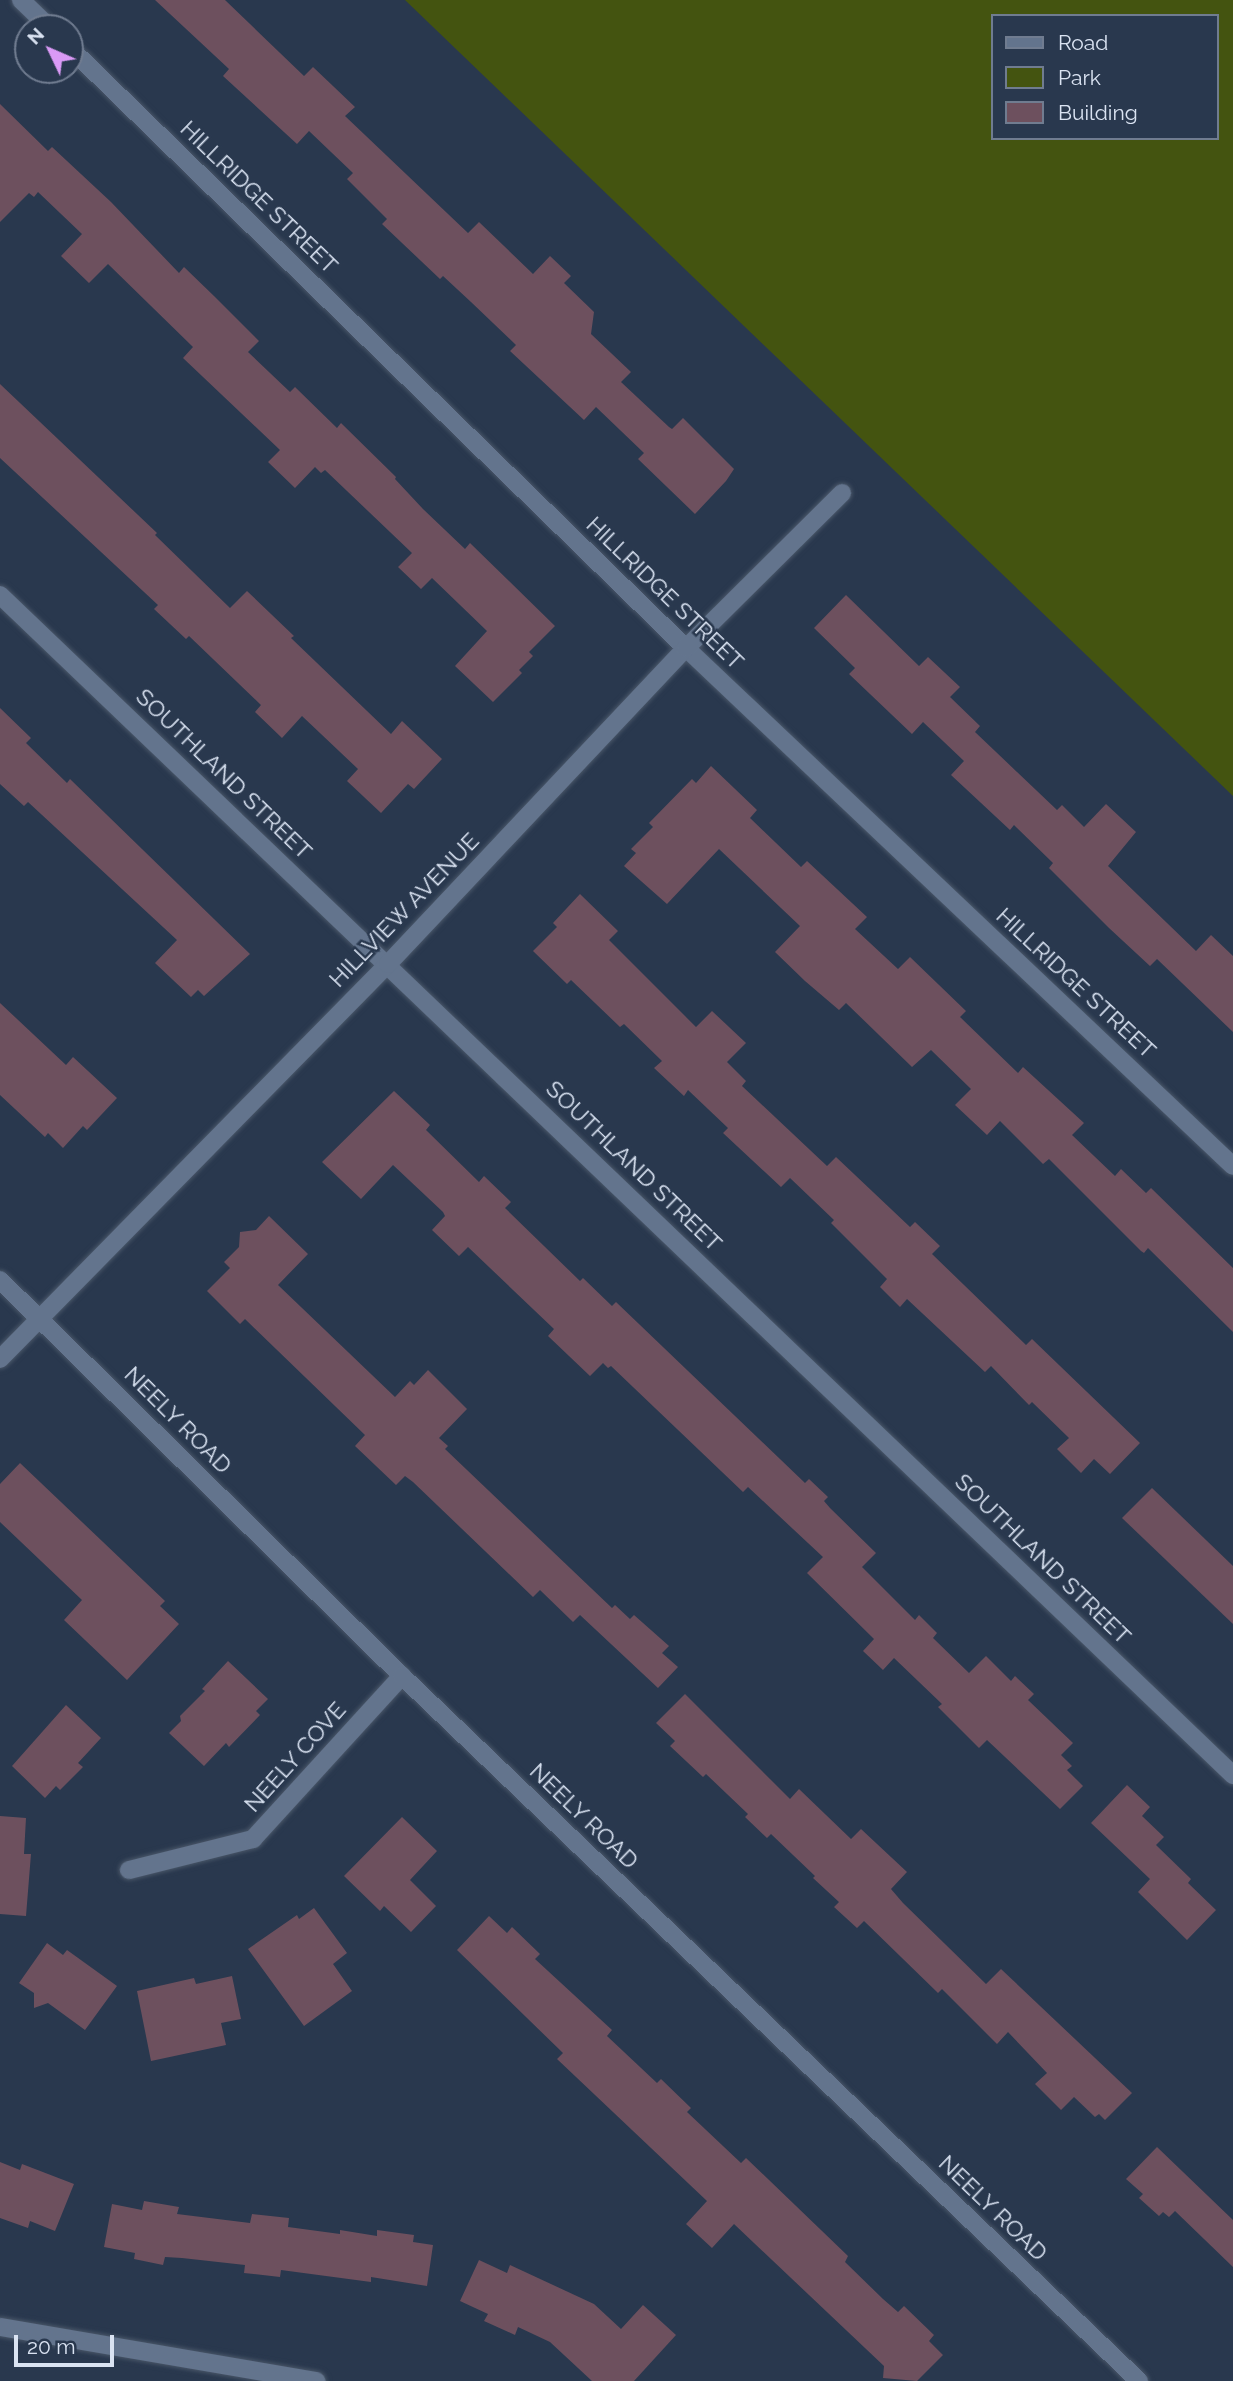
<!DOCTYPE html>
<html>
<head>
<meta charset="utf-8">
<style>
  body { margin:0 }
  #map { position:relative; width:1233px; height:2381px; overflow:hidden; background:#29384e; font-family:Raleway,sans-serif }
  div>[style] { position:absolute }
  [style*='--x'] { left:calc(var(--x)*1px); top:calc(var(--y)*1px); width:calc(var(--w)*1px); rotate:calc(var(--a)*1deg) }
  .green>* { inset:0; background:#445410 }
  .building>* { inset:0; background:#6d505e }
  .roads { filter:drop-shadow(0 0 2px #495668) drop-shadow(0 0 2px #495668) }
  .minor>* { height:18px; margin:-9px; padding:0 9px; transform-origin:9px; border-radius:9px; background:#63748d }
  .tertiary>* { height:18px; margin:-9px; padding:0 9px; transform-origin:9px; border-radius:9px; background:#63748d }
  span { translate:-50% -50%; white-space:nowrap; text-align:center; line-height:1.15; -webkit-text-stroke:5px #29384e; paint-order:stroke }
  .street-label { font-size:23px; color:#dae3f2 }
  .legend { position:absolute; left:991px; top:14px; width:228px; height:126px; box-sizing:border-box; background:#29384e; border:2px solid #707c90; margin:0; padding:9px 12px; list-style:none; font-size:21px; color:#dae3f2 }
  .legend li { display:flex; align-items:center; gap:14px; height:35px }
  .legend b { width:35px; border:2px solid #707c90 }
  .north { position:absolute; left:14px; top:14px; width:70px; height:70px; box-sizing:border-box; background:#29384e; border:2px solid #707c90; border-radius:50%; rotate:314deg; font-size:19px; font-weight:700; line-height:28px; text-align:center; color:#dae3f2 }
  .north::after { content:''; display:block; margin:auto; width:24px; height:32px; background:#da9af6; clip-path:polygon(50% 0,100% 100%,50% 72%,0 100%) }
  .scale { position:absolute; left:14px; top:2335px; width:100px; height:32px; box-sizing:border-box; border:4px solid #dae3f2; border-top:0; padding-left:9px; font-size:21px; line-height:24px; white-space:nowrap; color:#dae3f2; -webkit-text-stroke:5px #29384e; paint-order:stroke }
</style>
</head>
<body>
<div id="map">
  <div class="green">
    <div style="clip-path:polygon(evenodd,405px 0,1233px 0,1233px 796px,405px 0,993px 16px,1217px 16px,1217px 138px,993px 138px,993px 16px)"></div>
  </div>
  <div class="building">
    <div style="clip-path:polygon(155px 0,225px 0,304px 76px,313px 67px,333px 86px,355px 107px,345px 116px,468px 233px,479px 222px,533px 274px,550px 256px,571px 276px,564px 283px,594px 312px,591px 334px,631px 372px,621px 382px,669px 427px,672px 429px,683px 418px,734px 469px,726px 481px,695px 514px,638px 459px,644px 453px,596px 407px,584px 420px,510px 351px,516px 345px,471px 302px,443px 276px,440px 279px,382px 224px,387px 219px,347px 179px,353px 173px,309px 131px,297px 144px,223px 76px,229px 69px)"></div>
    <div style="clip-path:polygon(0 104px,48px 151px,52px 147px,111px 202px,179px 273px,184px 267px,214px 296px,259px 341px,248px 352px,290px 392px,295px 387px,337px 428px,341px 423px,396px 477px,395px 479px,423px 509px,465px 549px,470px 543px,555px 626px,529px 652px,533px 656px,519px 670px,522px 673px,493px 702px,455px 666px,487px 631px,432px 578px,421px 589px,398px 567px,412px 553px,325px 470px,321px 473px,315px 467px,295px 488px,268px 462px,280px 450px,183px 358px,193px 347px,108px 264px,89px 283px,61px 256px,82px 234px,38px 192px,34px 197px,29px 193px,0 222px)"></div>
    <div style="clip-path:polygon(0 384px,157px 533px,155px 535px,230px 608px,247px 591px,294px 636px,291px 638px,391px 734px,402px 721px,442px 759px,414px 789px,408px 784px,381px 813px,347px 781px,358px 769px,302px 716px,282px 738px,255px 712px,261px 705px,189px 636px,186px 639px,154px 609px,158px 605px,0 458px)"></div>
    <div style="clip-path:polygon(846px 595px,919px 666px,928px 657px,960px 687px,950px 697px,980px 726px,975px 732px,1057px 810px,1062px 805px,1084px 827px,1106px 804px,1136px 832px,1108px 866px,1196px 951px,1211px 935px,1233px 956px,1233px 1032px,1157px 959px,1150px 966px,1109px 928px,1049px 868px,1053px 863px,1014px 825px,1010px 830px,951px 775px,964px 761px,923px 722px,912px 734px,849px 674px,855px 668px,814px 628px)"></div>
    <div style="clip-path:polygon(0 708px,31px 738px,26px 743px,67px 783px,70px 779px,250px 954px,204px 996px,198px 990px,191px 997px,155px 963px,177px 940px,28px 802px,24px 806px,0 784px)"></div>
    <div style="clip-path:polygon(711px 766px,757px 810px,750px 818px,801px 867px,807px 861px,867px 917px,855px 929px,898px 969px,910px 957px,966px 1011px,960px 1017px,1018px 1073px,1023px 1067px,1084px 1123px,1072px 1135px,1115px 1176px,1121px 1169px,1146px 1193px,1151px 1188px,1233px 1268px,1233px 1332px,1148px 1248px,1144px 1253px,1141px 1251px,1049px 1159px,1043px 1164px,1000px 1121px,987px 1135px,955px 1105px,971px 1089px,931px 1050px,912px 1067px,846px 1003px,839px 1010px,805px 981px,775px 952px,800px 926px,719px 849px,667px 904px,624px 866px,636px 853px,631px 849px,653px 827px,649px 823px,692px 779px,696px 783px)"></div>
    <div style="clip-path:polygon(580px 894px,618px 931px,609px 940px,696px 1027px,712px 1011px,746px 1043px,727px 1062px,746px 1081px,742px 1086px,827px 1166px,836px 1157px,910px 1227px,915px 1222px,940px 1246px,932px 1254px,1026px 1345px,1032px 1339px,1140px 1443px,1110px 1474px,1094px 1459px,1081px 1473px,1057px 1449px,1069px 1438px,1032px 1402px,1029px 1405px,991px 1366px,985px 1372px,907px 1299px,900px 1307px,880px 1287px,887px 1279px,831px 1223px,834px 1220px,790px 1178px,781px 1187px,723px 1133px,728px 1128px,688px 1090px,684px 1096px,654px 1068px,662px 1061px,624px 1024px,620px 1027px,571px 980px,567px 984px,533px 951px,557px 927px,553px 923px)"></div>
    <div style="clip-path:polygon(0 1003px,66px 1065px,73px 1057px,117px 1098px,87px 1130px,83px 1126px,63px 1148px,48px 1133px,45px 1137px,0 1095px)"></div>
    <div style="clip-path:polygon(394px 1091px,430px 1125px,426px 1130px,479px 1182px,484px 1176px,511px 1202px,505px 1208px,580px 1281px,583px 1278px,612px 1306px,616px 1302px,805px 1483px,809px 1479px,828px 1497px,824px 1501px,830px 1508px,876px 1553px,862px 1567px,915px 1620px,919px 1615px,937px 1633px,933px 1638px,969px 1673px,986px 1656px,1011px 1681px,1015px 1676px,1034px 1694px,1028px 1700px,1073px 1743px,1061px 1755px,1072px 1766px,1067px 1770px,1083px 1786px,1060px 1809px,987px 1740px,979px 1748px,938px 1707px,942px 1704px,894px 1658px,883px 1670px,863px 1651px,874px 1639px,807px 1573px,823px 1557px,748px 1487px,743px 1492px,611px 1366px,608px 1368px,603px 1363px,590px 1376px,548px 1336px,554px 1329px,468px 1247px,459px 1256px,432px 1230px,445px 1216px,443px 1212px,393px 1165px,361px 1199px,322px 1162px)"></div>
    <div style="clip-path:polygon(269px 1216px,308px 1254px,278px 1285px,395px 1397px,410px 1381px,414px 1385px,428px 1370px,467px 1409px,439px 1438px,448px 1446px,445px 1449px,612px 1608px,615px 1605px,630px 1619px,634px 1615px,669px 1646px,662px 1653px,678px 1667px,658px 1688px,580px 1615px,573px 1622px,540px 1590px,533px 1597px,413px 1482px,405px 1476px,396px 1485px,355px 1446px,365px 1435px,245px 1319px,240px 1324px,207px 1291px,230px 1268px,224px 1262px,239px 1247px,240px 1232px,256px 1230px)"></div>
    <div style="clip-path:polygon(20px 1463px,165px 1601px,160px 1606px,179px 1624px,127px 1680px,64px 1620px,82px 1600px,0 1522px,0 1484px)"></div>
    <div style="clip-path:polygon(1152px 1488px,1233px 1566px,1233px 1624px,1122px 1518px)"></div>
    <div style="clip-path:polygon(228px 1661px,268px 1699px,256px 1711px,260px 1715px,229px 1747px,226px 1743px,204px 1766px,169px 1733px,181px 1721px,180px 1716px,205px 1691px,202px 1689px)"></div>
    <div style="clip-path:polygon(685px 1694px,790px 1799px,799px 1789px,851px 1839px,861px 1829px,907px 1872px,891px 1889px,903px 1903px,986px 1984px,1001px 1969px,1132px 2093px,1105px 2120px,1099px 2114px,1095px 2117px,1074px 2097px,1061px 2110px,1035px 2084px,1047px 2073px,1008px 2032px,997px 2044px,942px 1989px,938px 1993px,864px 1921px,857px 1928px,834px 1907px,839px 1902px,813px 1878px,815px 1876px,771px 1834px,767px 1838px,745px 1817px,748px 1814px,706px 1774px,703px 1777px,670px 1746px,675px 1741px,656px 1723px)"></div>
    <div style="clip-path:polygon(66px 1705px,101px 1738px,78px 1763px,83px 1767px,60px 1790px,56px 1786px,45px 1798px,12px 1766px)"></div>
    <div style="clip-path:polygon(1127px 1785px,1150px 1807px,1142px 1816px,1164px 1837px,1156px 1845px,1191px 1879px,1188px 1883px,1216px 1910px,1187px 1940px,1138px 1892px,1150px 1879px,1091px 1823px)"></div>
    <div style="clip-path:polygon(0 1816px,26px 1818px,24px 1854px,31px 1854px,26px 1916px,0 1914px)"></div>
    <div style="clip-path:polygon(402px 1817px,437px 1851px,410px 1880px,436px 1906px,411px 1932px,384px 1906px,380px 1911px,344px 1876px)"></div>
    <div style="clip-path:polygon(314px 1908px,347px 1953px,333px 1964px,352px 1991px,304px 2026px,248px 1949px,297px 1915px,299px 1919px)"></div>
    <div style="clip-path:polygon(489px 1916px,507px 1933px,512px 1927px,540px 1954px,535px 1959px,612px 2030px,607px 2036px,657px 2083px,661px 2079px,691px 2108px,687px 2112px,741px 2163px,746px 2158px,848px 2256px,845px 2262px,883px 2299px,898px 2312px,904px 2306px,934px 2335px,929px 2341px,943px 2355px,917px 2381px,883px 2378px,884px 2366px,734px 2224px,712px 2248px,686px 2224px,707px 2201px,557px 2059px,563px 2053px,457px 1950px)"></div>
    <div style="clip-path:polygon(47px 1943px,63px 1955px,67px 1950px,117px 1986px,85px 2030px,48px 2003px,34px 2008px,34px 1993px,19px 1983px)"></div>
    <div style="clip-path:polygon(232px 1976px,241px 2019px,221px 2023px,226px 2045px,151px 2061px,137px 1991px,194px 1978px,196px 1984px)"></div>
    <div style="clip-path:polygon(1157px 2147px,1233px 2220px,1233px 2267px,1175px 2211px,1169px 2217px,1163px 2212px,1159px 2216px,1139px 2198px,1143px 2194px,1126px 2179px)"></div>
    <div style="clip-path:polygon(0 2162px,20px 2170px,22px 2164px,74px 2184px,55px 2231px,30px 2221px,28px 2228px,0 2218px)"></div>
    <div style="clip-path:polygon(144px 2201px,179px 2207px,177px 2214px,250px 2223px,252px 2214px,289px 2218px,288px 2227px,340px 2234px,340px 2230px,377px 2236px,377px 2230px,414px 2235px,413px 2242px,433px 2245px,427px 2286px,371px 2277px,371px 2282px,281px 2270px,280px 2277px,244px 2273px,245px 2265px,182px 2258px,165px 2257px,163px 2265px,134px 2259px,135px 2253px,104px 2247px,112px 2204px,142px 2210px)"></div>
    <div style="clip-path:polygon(479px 2260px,507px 2273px,510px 2265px,594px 2304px,621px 2329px,643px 2305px,676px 2335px,634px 2381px,592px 2381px,550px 2342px,518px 2327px,515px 2335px,484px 2321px,488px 2314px,460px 2301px)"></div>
  </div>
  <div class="roads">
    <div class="minor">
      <div style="--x:21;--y:0;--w:40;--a:44"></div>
      <div style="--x:70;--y:48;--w:860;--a:44.25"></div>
      <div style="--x:686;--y:648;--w:753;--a:43.44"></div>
      <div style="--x:0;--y:595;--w:1707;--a:43.74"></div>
      <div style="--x:0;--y:1359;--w:554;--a:-45.51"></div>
      <div style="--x:388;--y:964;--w:434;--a:-46.7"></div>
      <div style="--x:686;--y:648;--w:220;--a:-44.8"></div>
      <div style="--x:129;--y:1870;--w:128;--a:-14"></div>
      <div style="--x:253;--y:1839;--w:221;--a:-47.6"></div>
      <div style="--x:0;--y:2327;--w:321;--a:9.7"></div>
    </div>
    <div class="tertiary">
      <div style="--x:0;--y:1280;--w:564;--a:44.57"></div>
      <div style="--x:402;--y:1676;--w:1020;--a:43.73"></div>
    </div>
  </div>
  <div class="street-label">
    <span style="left:259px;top:197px;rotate:44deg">HILLRIDGE STREET</span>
    <span style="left:665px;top:593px;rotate:44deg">HILLRIDGE STREET</span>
    <span style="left:224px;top:774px;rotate:44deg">SOUTHLAND STREET</span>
    <span style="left:404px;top:910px;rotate:-46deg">HILLVIEW AVENUE</span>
    <span style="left:1076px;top:983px;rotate:43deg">HILLRIDGE STREET</span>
    <span style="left:634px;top:1166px;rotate:44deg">SOUTHLAND STREET</span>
    <span style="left:178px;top:1420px;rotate:45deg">NEELY ROAD</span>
    <span style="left:1043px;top:1559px;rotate:44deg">SOUTHLAND STREET</span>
    <span style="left:295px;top:1757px;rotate:-48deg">NEELY COVE</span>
    <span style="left:584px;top:1816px;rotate:44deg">NEELY ROAD</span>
    <span style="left:993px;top:2208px;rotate:44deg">NEELY ROAD</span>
  </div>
  <ul class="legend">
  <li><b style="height:9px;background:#63748d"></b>Road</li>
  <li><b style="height:19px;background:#445410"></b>Park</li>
  <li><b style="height:19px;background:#6d505e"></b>Building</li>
  </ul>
  <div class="north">N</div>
  <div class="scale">20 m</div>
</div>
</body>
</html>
